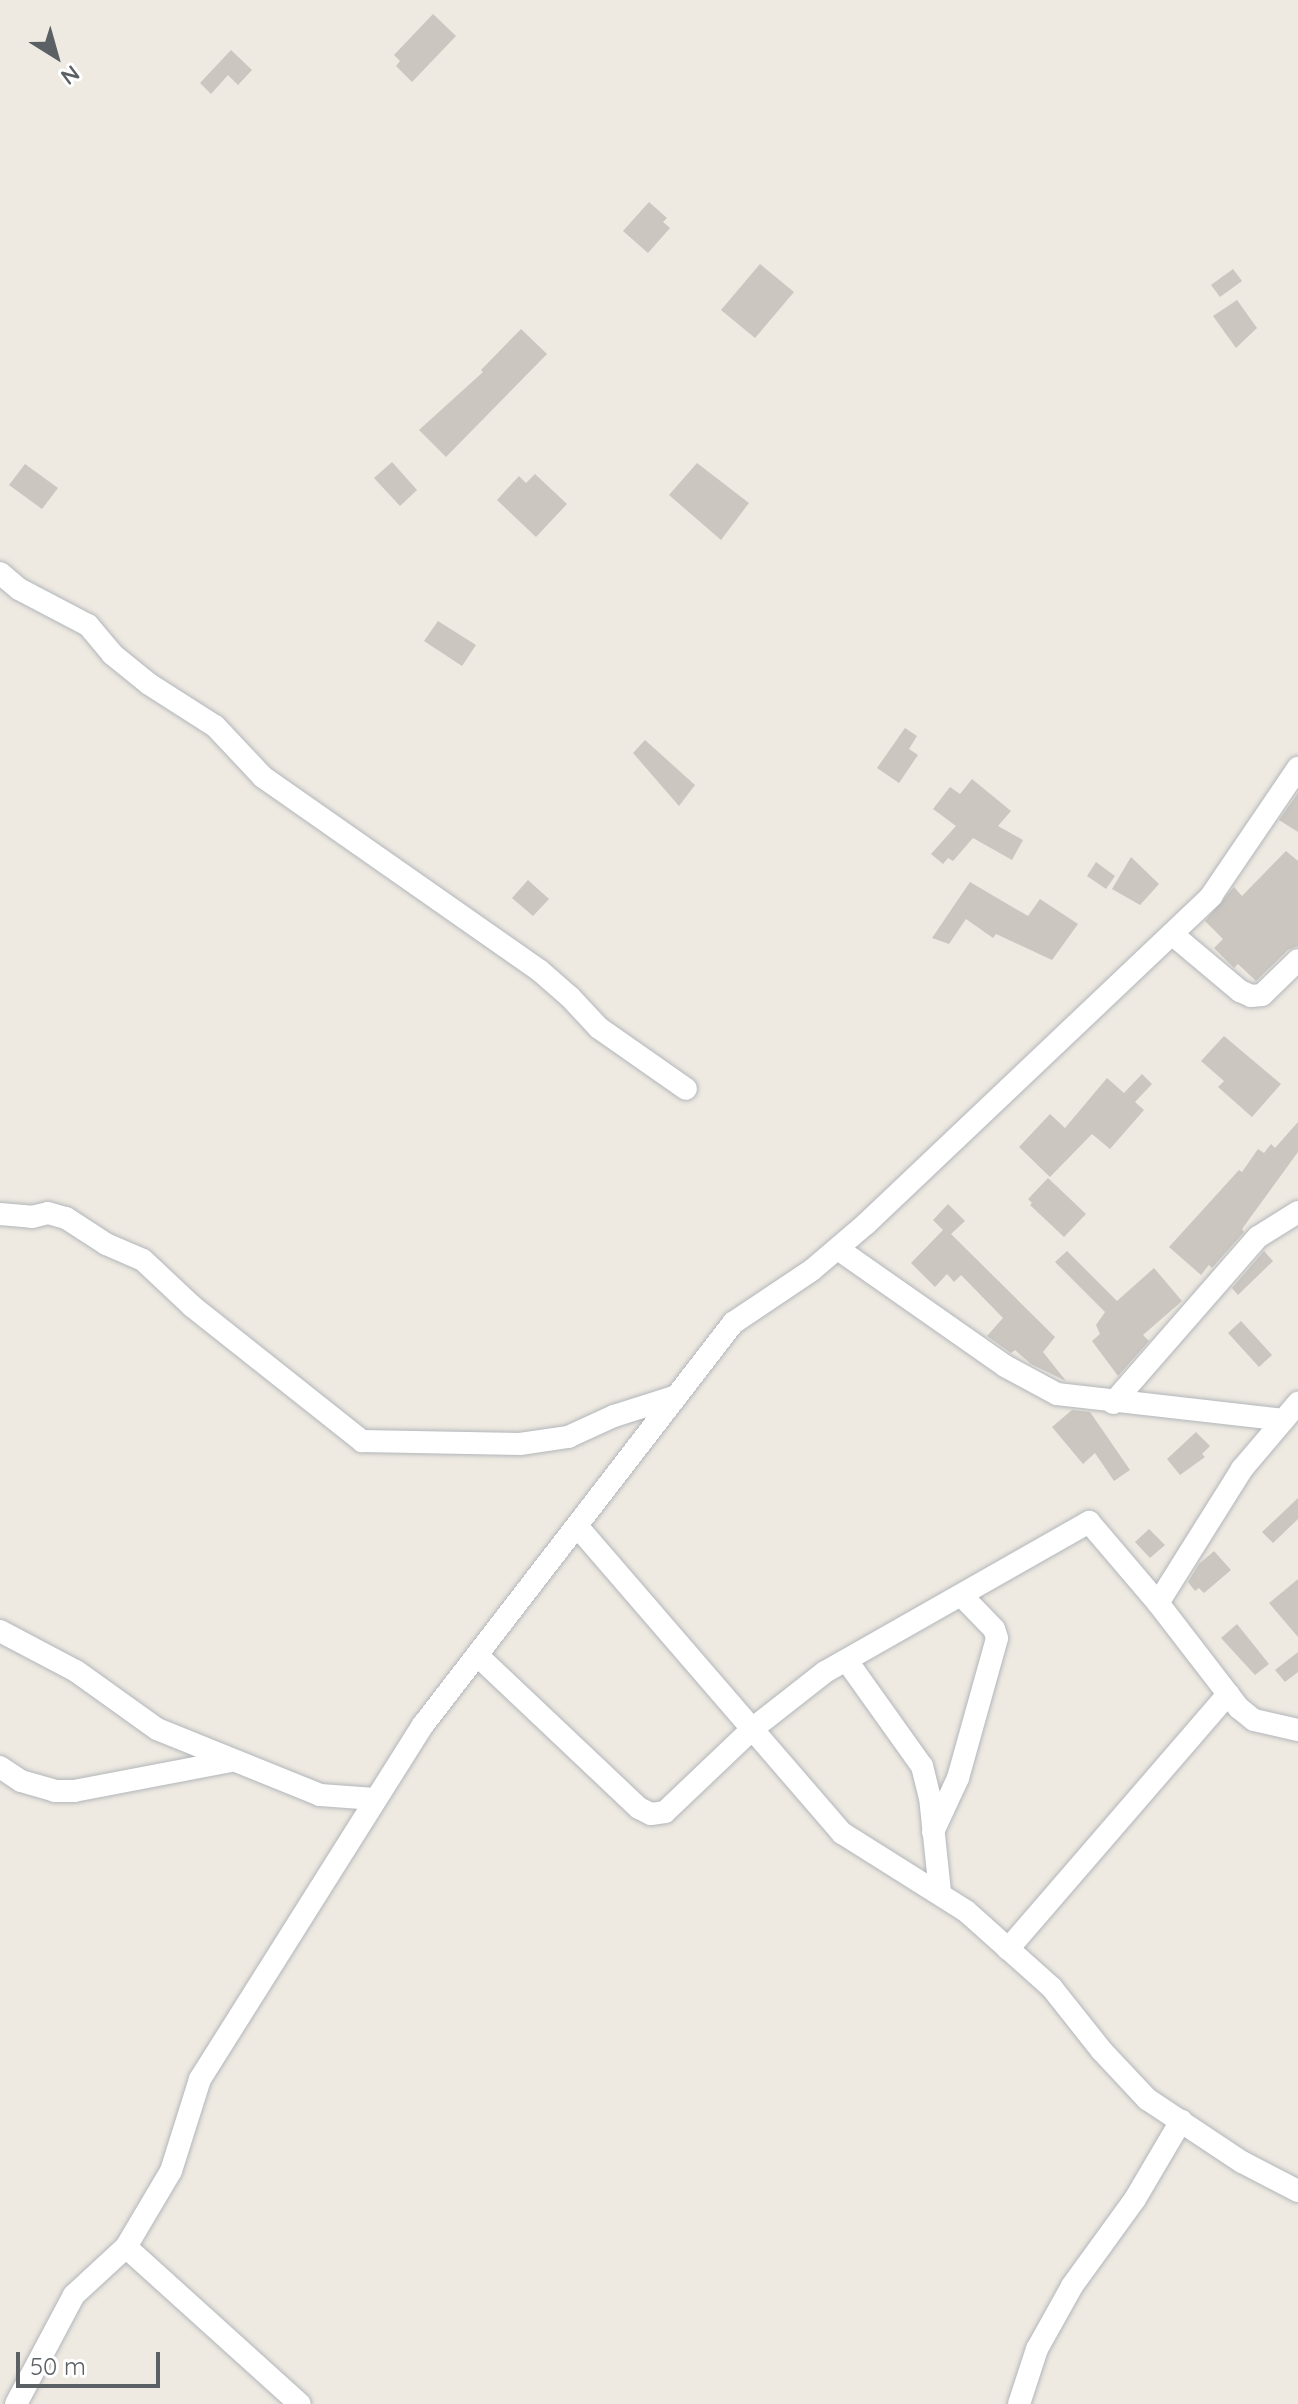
<!DOCTYPE html>
<html>
<head>
<meta charset="utf-8">
<style>
  body { margin:0 }
  #map { position:relative; width:1298px; height:2404px; overflow:hidden; background:#eee9e1; font-family:Quicksand,sans-serif }
  div>[style] { position:absolute }
  [style*='--x'] { left:calc(var(--x)*1px); top:calc(var(--y)*1px); width:calc(var(--w)*1px); rotate:calc(var(--a)*1deg) }
  .building>* { inset:0; background:#cbc6c0 }
  .roads { filter:drop-shadow(0 0 2px #b2b6ba) drop-shadow(0 0 2px #b2b6ba) }
  .minor>* { height:22px; margin:-11px; padding:0 11px; transform-origin:11px; border-radius:11px; background:#fff }
  span { translate:-50% -50%; white-space:nowrap; text-align:center; line-height:1.15; -webkit-text-stroke:6px #fff; paint-order:stroke }
  .north { position:absolute; left:16px; top:16px; width:80px; height:80px; -webkit-text-stroke:6px #fff; paint-order:stroke; rotate:143deg; font-size:22px; font-weight:700; line-height:32px; text-align:center; color:#5a6063 }
  .north::after { content:''; display:block; margin:auto; width:28px; height:36px; background:#5a6063; clip-path:polygon(50% 0,100% 100%,50% 72%,0 100%) }
  .scale { position:absolute; left:16px; top:2352px; width:144px; height:36px; box-sizing:border-box; border:4px solid #5a6063; border-top:0; padding-left:10px; font-size:24px; line-height:28px; white-space:nowrap; color:#5a6063; -webkit-text-stroke:6px #fff; paint-order:stroke }
</style>
</head>
<body>
<div id="map">
  <div class="building">
    <div style="clip-path:polygon(433px 14px,456px 36px,412px 82px,396px 66px,400px 61px,394px 55px)"></div>
    <div style="clip-path:polygon(231px 50px,252px 70px,238px 85px,228px 75px,211px 94px,200px 83px)"></div>
    <div style="clip-path:polygon(649px 202px,667px 218px,663px 222px,670px 228px,648px 253px,623px 231px)"></div>
    <div style="clip-path:polygon(760px 264px,794px 292px,755px 338px,721px 310px)"></div>
    <div style="clip-path:polygon(1233px 269px,1242px 281px,1220px 297px,1211px 285px)"></div>
    <div style="clip-path:polygon(1237px 300px,1257px 328px,1236px 348px,1213px 316px)"></div>
    <div style="clip-path:polygon(521px 329px,547px 354px,446px 457px,419px 430px,483px 372px,481px 370px)"></div>
    <div style="clip-path:polygon(392px 462px,417px 490px,400px 506px,374px 478px)"></div>
    <div style="clip-path:polygon(697px 463px,749px 503px,721px 540px,669px 495px)"></div>
    <div style="clip-path:polygon(25px 464px,58px 488px,42px 509px,9px 485px)"></div>
    <div style="clip-path:polygon(535px 474px,567px 504px,536px 537px,497px 500px,519px 476px,526px 483px)"></div>
    <div style="clip-path:polygon(438px 621px,476px 645px,462px 666px,424px 641px)"></div>
    <div style="clip-path:polygon(905px 728px,917px 736px,909px 749px,918px 755px,899px 783px,877px 768px)"></div>
    <div style="clip-path:polygon(645px 740px,695px 785px,679px 806px,633px 753px)"></div>
    <div style="clip-path:polygon(972px 779px,1011px 811px,998px 826px,1023px 840px,1012px 860px,973px 838px,953px 861px,948px 858px,943px 864px,931px 854px,956px 826px,933px 809px,950px 787px,960px 794px)"></div>
    <div style="clip-path:polygon(1298px 793px,1298px 832px,1279px 820px)"></div>
    <div style="clip-path:polygon(1286px 851px,1298px 861px,1298px 946px,1288px 950px,1256px 981px,1238px 964px,1234px 968px,1214px 948px,1223px 939px,1205px 921px,1234px 887px,1242px 896px)"></div>
    <div style="clip-path:polygon(1131px 857px,1159px 884px,1140px 905px,1112px 889px)"></div>
    <div style="clip-path:polygon(1096px 862px,1115px 876px,1106px 889px,1087px 876px)"></div>
    <div style="clip-path:polygon(528px 880px,549px 899px,533px 916px,512px 898px)"></div>
    <div style="clip-path:polygon(970px 882px,1028px 916px,1040px 899px,1078px 924px,1052px 960px,996px 934px,993px 938px,966px 919px,949px 944px,932px 938px)"></div>
    <div style="clip-path:polygon(1224px 1036px,1281px 1084px,1252px 1117px,1218px 1087px,1224px 1081px,1201px 1061px)"></div>
    <div style="clip-path:polygon(1142px 1074px,1152px 1084px,1135px 1102px,1144px 1110px,1110px 1149px,1092px 1134px,1050px 1177px,1019px 1147px,1050px 1114px,1065px 1128px,1107px 1078px,1124px 1093px)"></div>
    <div style="clip-path:polygon(1298px 1122px,1298px 1152px,1242px 1229px,1244px 1232px,1212px 1268px,1209px 1265px,1201px 1275px,1169px 1247px,1239px 1170px,1242px 1172px,1258px 1149px,1264px 1153px,1271px 1144px,1275px 1148px)"></div>
    <div style="clip-path:polygon(1048px 1178px,1086px 1214px,1064px 1237px,1030px 1205px,1032px 1203px,1028px 1199px)"></div>
    <div style="clip-path:polygon(948px 1204px,965px 1221px,951px 1234px,1055px 1337px,1043px 1352px,1066px 1381px,1031px 1364px,1015px 1350px,1011px 1353px,987px 1336px,1003px 1318px,961px 1275px,954px 1282px,947px 1274px,935px 1287px,911px 1263px,943px 1230px,933px 1220px)"></div>
    <div style="clip-path:polygon(1067px 1251px,1117px 1301px,1154px 1268px,1182px 1301px,1143px 1335px,1149px 1341px,1118px 1376px,1092px 1341px,1100px 1334px,1096px 1325px,1105px 1312px,1055px 1262px)"></div>
    <div style="clip-path:polygon(1264px 1251px,1273px 1261px,1238px 1295px,1232px 1288px)"></div>
    <div style="clip-path:polygon(1241px 1321px,1272px 1355px,1259px 1367px,1228px 1333px)"></div>
    <div style="clip-path:polygon(1072px 1410px,1090px 1412px,1130px 1470px,1114px 1481px,1095px 1453px,1083px 1464px,1052px 1427px)"></div>
    <div style="clip-path:polygon(1196px 1432px,1210px 1446px,1202px 1454px,1205px 1457px,1180px 1475px,1167px 1459px)"></div>
    <div style="clip-path:polygon(1298px 1498px,1298px 1519px,1273px 1543px,1262px 1532px)"></div>
    <div style="clip-path:polygon(1149px 1529px,1165px 1545px,1150px 1558px,1135px 1542px)"></div>
    <div style="clip-path:polygon(1214px 1551px,1231px 1570px,1204px 1593px,1199px 1588px,1195px 1591px,1188px 1582px,1199px 1564px)"></div>
    <div style="clip-path:polygon(1298px 1579px,1298px 1637px,1269px 1603px)"></div>
    <div style="clip-path:polygon(1237px 1624px,1269px 1664px,1255px 1675px,1221px 1638px)"></div>
    <div style="clip-path:polygon(1298px 1652px,1298px 1672px,1285px 1682px,1275px 1670px)"></div>
  </div>
  <div class="roads">
    <div class="minor">
      <div style="--x:0;--y:573;--w:25;--a:40"></div>
      <div style="--x:19;--y:589;--w:78;--a:27.6"></div>
      <div style="--x:88;--y:625;--w:38;--a:50"></div>
      <div style="--x:112;--y:654;--w:48;--a:39"></div>
      <div style="--x:149;--y:684;--w:78;--a:32.5"></div>
      <div style="--x:215;--y:726;--w:70;--a:46.7"></div>
      <div style="--x:263;--y:777;--w:337;--a:35"></div>
      <div style="--x:539;--y:970;--w:41;--a:41.1"></div>
      <div style="--x:570;--y:997;--w:42;--a:46.9"></div>
      <div style="--x:599;--y:1028;--w:106;--a:35"></div>
      <div style="--x:1172;--y:934;--w:89;--a:40"></div>
      <div style="--x:1240;--y:991;--w:12;--a:24"></div>
      <div style="--x:1251;--y:996;--w:11;--a:-5"></div>
      <div style="--x:1262;--y:995;--w:50;--a:-44.2"></div>
      <div style="--x:0;--y:1214;--w:32;--a:5"></div>
      <div style="--x:32;--y:1217;--w:16;--a:-14"></div>
      <div style="--x:48;--y:1213;--w:19;--a:16"></div>
      <div style="--x:66;--y:1218;--w:48;--a:33"></div>
      <div style="--x:106;--y:1244;--w:40;--a:23.4"></div>
      <div style="--x:143;--y:1260;--w:69;--a:43.2"></div>
      <div style="--x:193;--y:1307;--w:216;--a:38.4"></div>
      <div style="--x:362;--y:1441;--w:158;--a:1.1"></div>
      <div style="--x:520;--y:1444;--w:49;--a:-8.3"></div>
      <div style="--x:568;--y:1437;--w:51;--a:-24.5"></div>
      <div style="--x:614;--y:1416;--w:66;--a:-17.6"></div>
      <div style="--x:838;--y:1249;--w:204;--a:35"></div>
      <div style="--x:1005;--y:1366;--w:59;--a:28.3"></div>
      <div style="--x:1057;--y:1394;--w:228;--a:6.5"></div>
      <div style="--x:1113;--y:1403;--w:220;--a:-48.9"></div>
      <div style="--x:1258;--y:1237;--w:47;--a:-32"></div>
      <div style="--x:577;--y:1526;--w:406;--a:49.2"></div>
      <div style="--x:842;--y:1833;--w:146;--a:32.2"></div>
      <div style="--x:966;--y:1911;--w:115;--a:41.8"></div>
      <div style="--x:1052;--y:1988;--w:80;--a:51.6"></div>
      <div style="--x:1102;--y:2051;--w:66;--a:46.8"></div>
      <div style="--x:1147;--y:2099;--w:114;--a:33.6"></div>
      <div style="--x:1242;--y:2162;--w:63;--a:27.4"></div>
      <div style="--x:1158;--y:1603;--w:158;--a:-57.9"></div>
      <div style="--x:1242;--y:1469;--w:87;--a:-49.7"></div>
      <div style="--x:0;--y:1631;--w:86;--a:27.8"></div>
      <div style="--x:76;--y:1671;--w:100;--a:35.6"></div>
      <div style="--x:157;--y:1729;--w:176;--a:22"></div>
      <div style="--x:320;--y:1795;--w:55;--a:4.2"></div>
      <div style="--x:477;--y:1655;--w:223;--a:43.4"></div>
      <div style="--x:639;--y:1808;--w:13;--a:27"></div>
      <div style="--x:651;--y:1814;--w:14;--a:-8"></div>
      <div style="--x:665;--y:1812;--w:119;--a:-43.6"></div>
      <div style="--x:751;--y:1730;--w:94;--a:-38.1"></div>
      <div style="--x:825;--y:1672;--w:304;--a:-29.6"></div>
      <div style="--x:1089;--y:1522;--w:106;--a:49.6"></div>
      <div style="--x:1158;--y:1603;--w:133;--a:52.4"></div>
      <div style="--x:1239;--y:1708;--w:19;--a:39"></div>
      <div style="--x:1254;--y:1720;--w:45;--a:12.8"></div>
      <div style="--x:847;--y:1661;--w:129;--a:54.5"></div>
      <div style="--x:922;--y:1766;--w:32;--a:76"></div>
      <div style="--x:930;--y:1797;--w:96;--a:84"></div>
      <div style="--x:0;--y:1767;--w:25;--a:34"></div>
      <div style="--x:21;--y:1781;--w:35;--a:16"></div>
      <div style="--x:55;--y:1791;--w:19;--a:0"></div>
      <div style="--x:74;--y:1791;--w:160;--a:-10.8"></div>
      <div style="--x:933;--y:1832;--w:60;--a:-65.2"></div>
      <div style="--x:958;--y:1778;--w:145;--a:-74.4"></div>
      <div style="--x:997;--y:1638;--w:9;--a:-108"></div>
      <div style="--x:994;--y:1629;--w:47;--a:-134.1"></div>
      <div style="--x:1008;--y:1949;--w:337;--a:-49.2"></div>
      <div style="--x:126;--y:2247;--w:234;--a:42.1"></div>
      <div style="--x:16;--y:2404;--w:123;--a:-62"></div>
      <div style="--x:74;--y:2295;--w:71;--a:-42.7"></div>
      <div style="--x:126;--y:2247;--w:88;--a:-59.4"></div>
      <div style="--x:171;--y:2171;--w:96;--a:-72.5"></div>
      <div style="--x:200;--y:2079;--w:418;--a:-57.8"></div>
      <div style="--x:423;--y:1725;--w:508;--a:-52.36"></div>
      <div style="--x:733;--y:1323;--w:95;--a:-33.9"></div>
      <div style="--x:812;--y:1270;--w:72;--a:-40.5"></div>
      <div style="--x:867;--y:1223;--w:475;--a:-43.5"></div>
      <div style="--x:1211;--y:896;--w:155;--a:-55.8"></div>
      <div style="--x:1019;--y:2404;--w:58;--a:-71.9"></div>
      <div style="--x:1037;--y:2349;--w:72;--a:-60.9"></div>
      <div style="--x:1072;--y:2286;--w:107;--a:-54.1"></div>
      <div style="--x:1135;--y:2199;--w:91;--a:-59.5"></div>
    </div>
  </div>
  <div class="north">N</div>
  <div class="scale">50 m</div>
</div>
</body>
</html>
